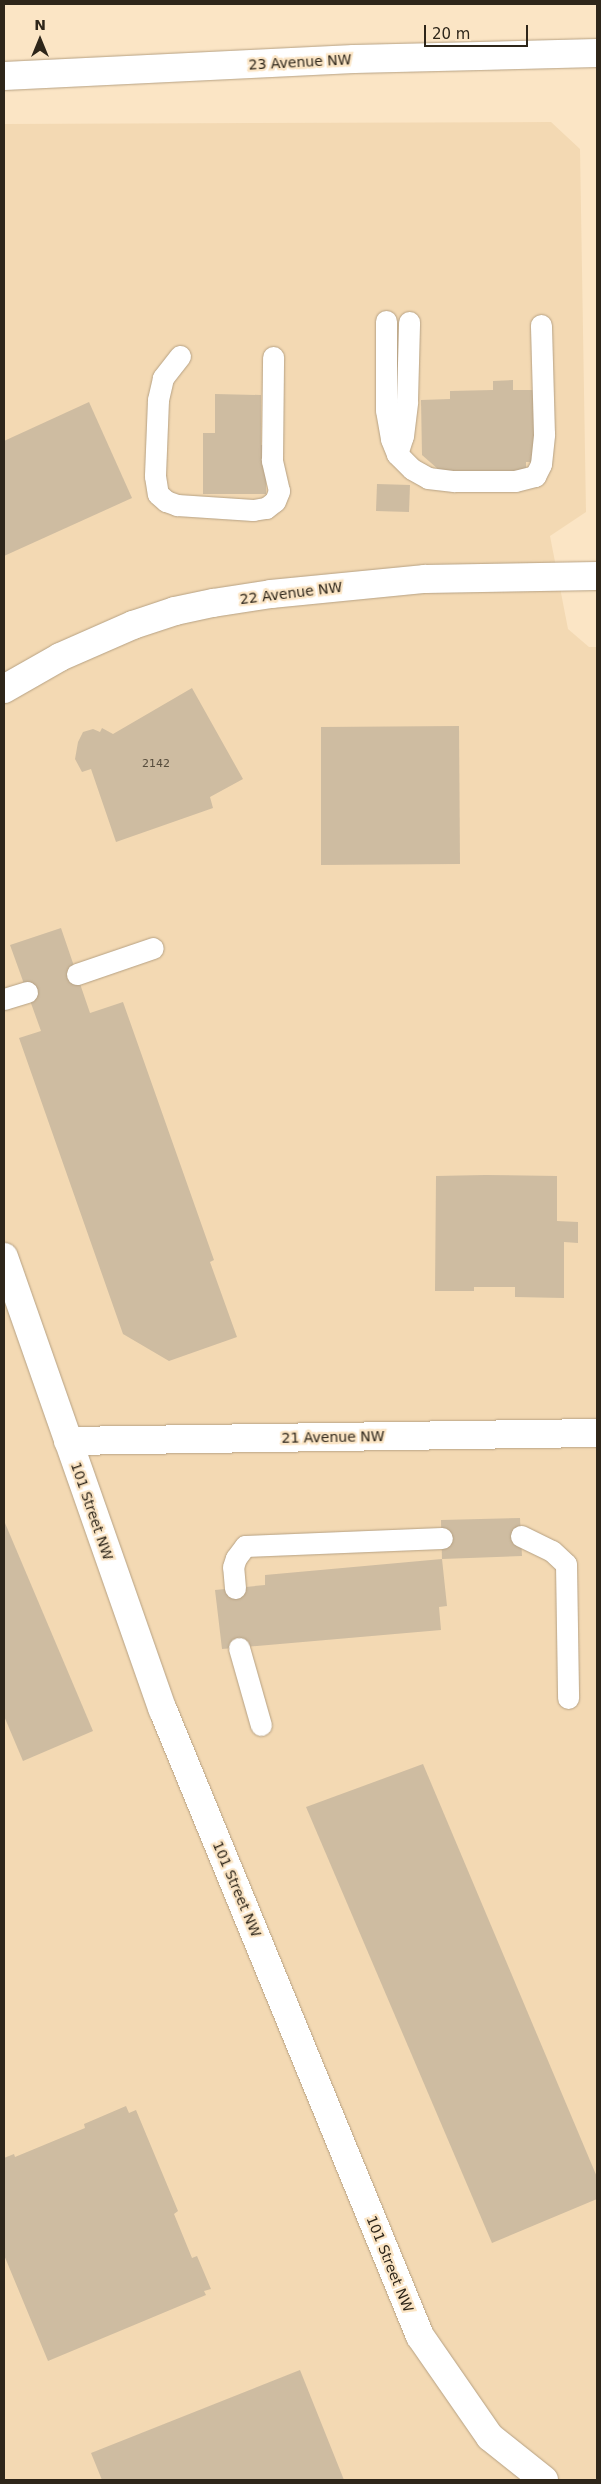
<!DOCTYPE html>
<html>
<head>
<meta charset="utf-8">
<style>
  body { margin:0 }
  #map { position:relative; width:601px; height:2484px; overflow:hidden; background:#fbe5c5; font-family:"DejaVu Sans",sans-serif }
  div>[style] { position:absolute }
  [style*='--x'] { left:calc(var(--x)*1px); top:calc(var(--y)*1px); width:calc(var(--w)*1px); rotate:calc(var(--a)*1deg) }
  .built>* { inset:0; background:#f3d9b3 }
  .building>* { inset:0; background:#cebca1 }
  .roads { filter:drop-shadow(0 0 1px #b6a183) drop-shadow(0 0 1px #b6a183) }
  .service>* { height:21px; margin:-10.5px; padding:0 10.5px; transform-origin:10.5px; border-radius:10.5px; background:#fff }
  .minor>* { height:28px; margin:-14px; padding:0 14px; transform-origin:14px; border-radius:14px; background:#fff }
  .secondary>* { height:28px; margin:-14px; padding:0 14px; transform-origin:14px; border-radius:14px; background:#fff }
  span { translate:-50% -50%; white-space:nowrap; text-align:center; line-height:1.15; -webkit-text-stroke:4.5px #fbe5c5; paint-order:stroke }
  .number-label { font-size:11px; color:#564c3c }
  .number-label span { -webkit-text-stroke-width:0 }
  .street-label { font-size:14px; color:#2e261a }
  .frame { position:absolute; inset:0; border:5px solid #2e261a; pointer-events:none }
  .north { position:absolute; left:15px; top:15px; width:50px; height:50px; -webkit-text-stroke:4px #fbe5c5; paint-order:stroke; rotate:0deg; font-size:14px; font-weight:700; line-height:20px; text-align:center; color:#2e261a }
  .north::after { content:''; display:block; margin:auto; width:18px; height:22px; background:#2e261a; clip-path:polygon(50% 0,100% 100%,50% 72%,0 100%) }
  .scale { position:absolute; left:424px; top:25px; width:104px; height:22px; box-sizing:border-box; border:2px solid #2e261a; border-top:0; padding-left:6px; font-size:15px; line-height:18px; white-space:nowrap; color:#2e261a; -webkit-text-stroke:4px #fbe5c5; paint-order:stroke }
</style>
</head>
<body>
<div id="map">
  <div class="built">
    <div style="clip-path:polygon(551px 122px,580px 149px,586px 512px,550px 536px,568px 629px,589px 647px,597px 647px,597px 2480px,4px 2480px,4px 124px)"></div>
  </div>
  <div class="building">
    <div style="clip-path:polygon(513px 380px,513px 390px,536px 390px,537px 462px,526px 462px,526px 476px,447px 477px,422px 455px,421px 400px,450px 399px,450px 391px,493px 390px,493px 381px)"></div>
    <div style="clip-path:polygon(215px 394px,261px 395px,261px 445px,266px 445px,266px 494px,203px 494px,203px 433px,215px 433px)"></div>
    <div style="clip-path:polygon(89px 402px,132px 498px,4px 556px,4px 441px)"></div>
    <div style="clip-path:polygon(377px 484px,410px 485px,409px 512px,376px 511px)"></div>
    <div style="clip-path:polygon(192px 688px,243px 779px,210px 797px,213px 808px,116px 842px,91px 769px,82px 772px,75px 759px,78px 742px,83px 732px,93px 729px,100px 732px,102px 728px,113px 734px)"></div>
    <div style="clip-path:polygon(459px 726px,460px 864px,321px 865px,321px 727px)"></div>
    <div style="clip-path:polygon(61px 928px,90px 1013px,123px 1002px,214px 1260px,210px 1262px,237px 1337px,169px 1361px,123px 1334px,19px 1038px,41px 1031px,10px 945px)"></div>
    <div style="clip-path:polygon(485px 1175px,557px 1176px,557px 1221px,578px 1222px,578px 1243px,564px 1242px,564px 1298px,515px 1297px,515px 1287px,474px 1287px,474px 1291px,435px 1291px,436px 1176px)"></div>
    <div style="clip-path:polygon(520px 1518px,522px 1556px,442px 1559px,441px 1520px)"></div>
    <div style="clip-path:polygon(5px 1523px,93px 1731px,23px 1761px,4px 1716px)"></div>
    <div style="clip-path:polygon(442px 1559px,447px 1606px,439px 1607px,441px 1630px,222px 1649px,215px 1590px,265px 1585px,265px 1575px)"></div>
    <div style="clip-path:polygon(423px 1764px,597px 2177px,597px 2199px,492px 2243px,306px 1807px)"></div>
    <div style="clip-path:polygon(126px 2106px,129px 2113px,136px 2110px,178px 2211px,174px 2214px,192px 2258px,197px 2256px,211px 2289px,204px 2291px,206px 2295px,48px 2361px,4px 2255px,4px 2158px,14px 2154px,15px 2157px,85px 2128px,84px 2124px)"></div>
    <div style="clip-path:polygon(300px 2370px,344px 2480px,102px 2480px,91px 2453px)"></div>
  </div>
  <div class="roads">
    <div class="service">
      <div style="--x:386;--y:321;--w:89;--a:90"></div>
      <div style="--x:386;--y:410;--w:29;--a:80"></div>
      <div style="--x:391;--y:439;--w:16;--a:68"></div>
      <div style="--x:397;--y:454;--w:21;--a:45"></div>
      <div style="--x:412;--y:469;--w:18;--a:29"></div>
      <div style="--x:428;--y:478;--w:26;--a:7"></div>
      <div style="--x:454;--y:481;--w:61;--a:0"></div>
      <div style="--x:515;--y:481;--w:21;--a:-14"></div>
      <div style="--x:535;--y:476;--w:13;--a:-63"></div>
      <div style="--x:541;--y:464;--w:30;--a:-84"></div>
      <div style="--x:544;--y:434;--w:109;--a:-91.6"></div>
      <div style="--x:180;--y:356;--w:28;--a:128"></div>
      <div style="--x:163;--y:378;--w:23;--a:103"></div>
      <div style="--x:158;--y:400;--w:76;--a:92.3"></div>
      <div style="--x:155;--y:476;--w:18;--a:81"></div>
      <div style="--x:158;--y:494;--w:11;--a:41"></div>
      <div style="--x:166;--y:501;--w:12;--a:20"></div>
      <div style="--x:177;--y:505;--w:76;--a:3.8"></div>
      <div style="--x:253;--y:510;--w:13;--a:-9"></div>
      <div style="--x:266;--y:508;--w:11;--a:-38"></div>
      <div style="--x:275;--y:501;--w:11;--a:-68"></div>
      <div style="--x:279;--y:491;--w:32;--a:-103"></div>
      <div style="--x:272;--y:460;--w:103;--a:-89.4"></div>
      <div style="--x:397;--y:454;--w:19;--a:-72"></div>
      <div style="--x:403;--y:436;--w:35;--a:-83"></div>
      <div style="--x:407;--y:401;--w:79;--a:-88.5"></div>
      <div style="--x:77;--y:974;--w:80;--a:-18.9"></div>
      <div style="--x:4;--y:999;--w:24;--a:-17"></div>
      <div style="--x:521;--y:1536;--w:34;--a:26"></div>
      <div style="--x:552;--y:1551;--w:19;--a:43"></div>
      <div style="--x:566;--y:1564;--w:134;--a:89.1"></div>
      <div style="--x:235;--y:1588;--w:21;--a:-95"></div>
      <div style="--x:233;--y:1567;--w:9;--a:-72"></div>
      <div style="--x:236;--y:1558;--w:15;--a:-53"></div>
      <div style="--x:245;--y:1546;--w:197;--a:-2.3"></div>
      <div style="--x:239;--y:1648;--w:80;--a:74.1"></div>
    </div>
    <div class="minor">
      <div style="--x:4;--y:689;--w:64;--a:-29.7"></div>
      <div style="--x:60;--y:657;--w:80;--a:-23.7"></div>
      <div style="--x:133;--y:625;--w:44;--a:-18.4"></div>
      <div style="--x:175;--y:611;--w:39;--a:-12"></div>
      <div style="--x:213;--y:603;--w:59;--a:-8.8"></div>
      <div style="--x:271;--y:594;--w:155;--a:-5.6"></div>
      <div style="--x:425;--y:579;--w:172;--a:-1"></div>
      <div style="--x:4;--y:1257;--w:480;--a:70.7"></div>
      <div style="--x:163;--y:1710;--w:677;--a:67.68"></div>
      <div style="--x:420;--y:2336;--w:123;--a:55.3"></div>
      <div style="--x:490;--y:2437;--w:69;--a:38.5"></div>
      <div style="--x:68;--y:1441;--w:529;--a:-0.87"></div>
    </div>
    <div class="secondary">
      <div style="--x:4;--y:76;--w:350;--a:-2.8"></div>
      <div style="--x:354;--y:59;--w:243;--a:-1.4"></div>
    </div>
  </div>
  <div class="number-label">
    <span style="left:156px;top:764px">2142</span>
  </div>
  <div class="street-label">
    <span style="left:300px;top:62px;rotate:-3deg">23 Avenue NW</span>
    <span style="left:291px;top:593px;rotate:-7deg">22 Avenue NW</span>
    <span style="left:333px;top:1437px;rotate:-1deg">21 Avenue NW</span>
    <span style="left:92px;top:1511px;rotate:71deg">101 Street NW</span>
    <span style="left:237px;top:1889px;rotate:67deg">101 Street NW</span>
    <span style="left:390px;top:2264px;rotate:68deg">101 Street NW</span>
  </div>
  <div class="frame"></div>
  <div class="north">N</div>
  <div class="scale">20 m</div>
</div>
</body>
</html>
